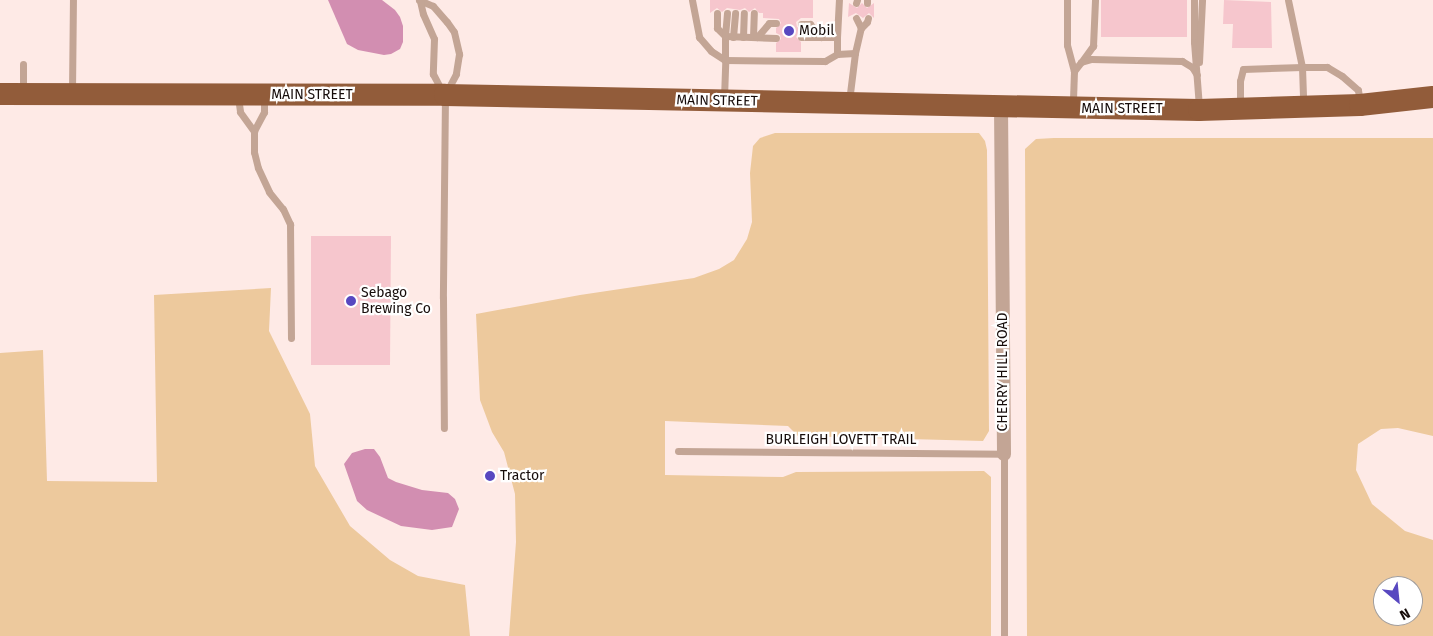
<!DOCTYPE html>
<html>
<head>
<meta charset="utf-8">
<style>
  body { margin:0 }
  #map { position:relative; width:1433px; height:636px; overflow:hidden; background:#feeae6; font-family:"Fira Sans",sans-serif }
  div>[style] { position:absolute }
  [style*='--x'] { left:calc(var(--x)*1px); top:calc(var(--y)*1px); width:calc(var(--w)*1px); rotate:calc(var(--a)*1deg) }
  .green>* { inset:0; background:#edc99d }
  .water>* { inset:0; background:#d28eb1 }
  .building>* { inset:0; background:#f6c6cd }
  .service>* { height:7px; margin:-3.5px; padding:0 3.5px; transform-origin:3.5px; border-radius:3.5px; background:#c3a595 }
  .minor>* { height:14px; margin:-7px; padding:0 7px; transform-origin:7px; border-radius:7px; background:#c3a595 }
  .trunk>* { height:22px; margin:-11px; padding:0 11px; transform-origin:11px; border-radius:11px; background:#925c3a }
  .dots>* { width:14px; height:14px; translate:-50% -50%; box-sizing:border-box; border:2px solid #fff; border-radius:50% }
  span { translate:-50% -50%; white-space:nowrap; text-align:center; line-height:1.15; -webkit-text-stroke:4.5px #fff; paint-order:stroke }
  .poi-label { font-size:14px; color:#160c0a }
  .left { translate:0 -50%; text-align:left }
  .street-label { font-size:14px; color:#160c0a }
  .north { position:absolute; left:1373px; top:576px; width:50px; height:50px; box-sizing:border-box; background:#fff; border:1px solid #a29e9d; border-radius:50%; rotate:152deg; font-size:14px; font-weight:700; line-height:20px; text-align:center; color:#160c0a }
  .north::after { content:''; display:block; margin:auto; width:18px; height:22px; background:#5848c0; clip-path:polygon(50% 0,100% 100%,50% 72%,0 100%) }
</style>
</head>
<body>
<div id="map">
  <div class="green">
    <div style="clip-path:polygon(775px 133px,979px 133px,985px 141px,987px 150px,989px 431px,983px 441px,798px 436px,788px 426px,665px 421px,665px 475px,783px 477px,796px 472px,984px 471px,991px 477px,991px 636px,509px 636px,516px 542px,515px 494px,504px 452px,492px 432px,480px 400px,476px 314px,580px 295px,694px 278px,719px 269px,734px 260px,747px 239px,752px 222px,750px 173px,753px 146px,760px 138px)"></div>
    <div style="clip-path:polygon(evenodd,1054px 138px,1433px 138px,1433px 436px,1398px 428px,1381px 429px,1358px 444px,1356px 470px,1372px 504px,1405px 531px,1433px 540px,1433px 636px,1027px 636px,1025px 149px,1036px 139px,1054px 138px,1383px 586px,1413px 586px,1413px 616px,1383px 616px,1383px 586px)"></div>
    <div style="clip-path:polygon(271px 288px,269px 331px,310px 414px,315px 466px,350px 526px,390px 560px,418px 576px,465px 585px,470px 636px,0 636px,0 353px,43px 350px,47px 481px,157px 482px,154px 295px)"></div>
  </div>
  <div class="water">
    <div style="clip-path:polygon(328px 0,382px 0,395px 10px,400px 17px,403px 26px,403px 42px,400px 49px,391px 54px,384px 55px,358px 50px,347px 44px)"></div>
    <div style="clip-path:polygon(365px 449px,374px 449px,380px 457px,388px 478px,396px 482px,422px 490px,448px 493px,455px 499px,459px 509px,452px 527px,432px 530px,401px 526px,367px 510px,357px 501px,344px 464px,352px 453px)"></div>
  </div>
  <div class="building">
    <div style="clip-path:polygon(710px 0,813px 0,813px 18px,801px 18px,796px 22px,797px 27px,801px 29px,796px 37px,801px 42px,801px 52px,776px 52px,776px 43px,781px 39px,780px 35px,776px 33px,776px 28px,781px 23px,779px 19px,763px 18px,763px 13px,759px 13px,755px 8px,749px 12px,745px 8px,740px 10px,727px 8px,722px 12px,717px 8px,710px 13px)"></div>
    <div style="clip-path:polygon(1101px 0,1187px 0,1187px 37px,1101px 37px)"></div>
    <div style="clip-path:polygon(1224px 0,1271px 2px,1272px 48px,1232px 48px,1233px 24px,1223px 24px)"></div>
    <div style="clip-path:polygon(849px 3px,857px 8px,862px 3px,867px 8px,874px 3px,874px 18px,869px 13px,863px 18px,856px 13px,848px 17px)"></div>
    <div style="clip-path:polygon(311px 236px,391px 236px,390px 365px,311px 365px)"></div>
  </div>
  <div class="service">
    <div style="--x:419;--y:0;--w:15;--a:23"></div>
    <div style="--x:433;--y:6;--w:21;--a:49"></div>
    <div style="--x:447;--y:22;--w:12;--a:55"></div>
    <div style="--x:454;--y:32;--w:23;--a:77"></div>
    <div style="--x:459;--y:54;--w:20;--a:99"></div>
    <div style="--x:456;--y:74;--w:24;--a:118"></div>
    <div style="--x:445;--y:95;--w:203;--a:90.6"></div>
    <div style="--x:443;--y:298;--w:130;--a:89.6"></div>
    <div style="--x:692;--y:0;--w:38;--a:79"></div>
    <div style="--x:699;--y:37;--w:18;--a:49"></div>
    <div style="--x:711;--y:51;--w:17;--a:33"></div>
    <div style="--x:725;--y:60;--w:24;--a:-90"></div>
    <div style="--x:725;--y:36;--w:51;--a:2.2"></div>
    <div style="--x:1067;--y:0;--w:45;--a:90"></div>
    <div style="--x:1067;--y:45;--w:27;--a:75"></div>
    <div style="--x:1074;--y:71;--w:33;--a:92"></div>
    <div style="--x:1194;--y:0;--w:42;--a:90"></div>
    <div style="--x:1194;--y:42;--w:65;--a:85.6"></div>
    <div style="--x:1288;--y:0;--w:68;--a:78.2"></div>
    <div style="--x:1302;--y:67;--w:37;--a:88"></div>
    <div style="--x:420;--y:1;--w:13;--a:77"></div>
    <div style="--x:423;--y:14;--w:27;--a:66"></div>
    <div style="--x:434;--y:39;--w:35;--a:92"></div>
    <div style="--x:433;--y:74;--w:19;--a:62"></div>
    <div style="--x:856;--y:3;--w:3;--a:-72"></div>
    <div style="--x:867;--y:3;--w:3;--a:-90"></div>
    <div style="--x:717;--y:13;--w:15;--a:90"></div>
    <div style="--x:717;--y:28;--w:11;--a:45"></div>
    <div style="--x:856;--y:18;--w:11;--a:63"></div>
    <div style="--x:801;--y:24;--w:9;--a:0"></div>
    <div style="--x:810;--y:24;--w:17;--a:50"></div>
    <div style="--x:725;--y:36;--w:23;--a:-85"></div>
    <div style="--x:733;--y:37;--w:24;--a:-85"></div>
    <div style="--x:743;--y:37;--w:24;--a:-88"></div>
    <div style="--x:753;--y:37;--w:24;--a:-88"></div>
    <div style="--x:757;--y:37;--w:18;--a:-49"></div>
    <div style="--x:769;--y:23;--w:7;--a:0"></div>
    <div style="--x:801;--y:37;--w:36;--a:0"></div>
    <div style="--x:837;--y:37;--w:17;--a:90"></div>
    <div style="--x:837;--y:37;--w:37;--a:-87"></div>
    <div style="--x:855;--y:53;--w:26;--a:-77"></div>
    <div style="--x:861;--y:28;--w:8;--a:-45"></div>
    <div style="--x:867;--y:22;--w:4;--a:-76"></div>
    <div style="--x:1082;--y:61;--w:19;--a:-54"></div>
    <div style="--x:1093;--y:46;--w:46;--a:-87.5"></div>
    <div style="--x:1199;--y:62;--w:62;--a:-87.2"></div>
    <div style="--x:23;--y:64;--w:27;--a:90"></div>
    <div style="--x:1074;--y:71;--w:11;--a:-52"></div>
    <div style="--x:1081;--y:62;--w:10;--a:-17"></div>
    <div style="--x:1091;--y:59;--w:91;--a:1.3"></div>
    <div style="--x:1182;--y:61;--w:12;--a:31"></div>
    <div style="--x:1192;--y:67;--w:9;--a:58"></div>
    <div style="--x:72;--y:91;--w:91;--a:-89.4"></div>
    <div style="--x:238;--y:97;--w:15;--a:82"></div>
    <div style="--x:240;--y:112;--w:24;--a:54"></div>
    <div style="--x:724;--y:98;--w:38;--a:-88"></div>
    <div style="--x:725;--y:60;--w:100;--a:0.6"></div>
    <div style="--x:825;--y:61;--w:14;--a:-30"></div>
    <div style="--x:837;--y:54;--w:18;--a:-3"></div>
    <div style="--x:855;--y:53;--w:48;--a:97.1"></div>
    <div style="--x:264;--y:99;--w:13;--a:90"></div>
    <div style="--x:264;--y:112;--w:21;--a:118"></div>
    <div style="--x:254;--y:131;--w:21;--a:90"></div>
    <div style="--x:254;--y:152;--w:16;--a:76"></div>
    <div style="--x:258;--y:168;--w:26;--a:65"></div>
    <div style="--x:269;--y:192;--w:22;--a:51"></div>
    <div style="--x:283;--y:209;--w:17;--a:65"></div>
    <div style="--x:290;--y:224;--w:114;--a:89.5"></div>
    <div style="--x:1240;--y:105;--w:24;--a:-90"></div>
    <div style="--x:1240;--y:81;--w:12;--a:-76"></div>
    <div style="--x:1243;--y:69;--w:59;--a:-1.9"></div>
    <div style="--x:1302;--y:67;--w:25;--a:0"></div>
    <div style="--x:1327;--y:67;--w:17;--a:31"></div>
    <div style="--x:1342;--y:76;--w:21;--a:41"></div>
    <div style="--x:1358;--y:90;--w:12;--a:81"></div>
    <div style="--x:678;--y:451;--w:326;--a:0.5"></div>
    <div style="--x:1004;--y:454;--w:182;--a:90"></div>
  </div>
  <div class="minor">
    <div style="--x:1001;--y:107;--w:347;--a:89.5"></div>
  </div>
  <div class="trunk">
    <div style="--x:0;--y:94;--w:445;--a:0.1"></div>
    <div style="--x:445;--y:95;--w:754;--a:1.14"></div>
    <div style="--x:1199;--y:110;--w:161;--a:-1.8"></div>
    <div style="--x:1360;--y:105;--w:73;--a:-6.3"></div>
  </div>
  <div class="dots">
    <div style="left:789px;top:31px;background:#5848c0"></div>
    <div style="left:351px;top:301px;background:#5848c0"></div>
    <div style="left:490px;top:476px;background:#5848c0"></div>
  </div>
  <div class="poi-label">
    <span class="left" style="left:799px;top:31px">Mobil</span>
    <span class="left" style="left:361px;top:301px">Sebago<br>Brewing Co</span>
    <span class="left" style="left:500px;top:476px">Tractor</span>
  </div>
  <div class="street-label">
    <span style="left:312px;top:95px">MAIN STREET</span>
    <span style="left:717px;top:101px;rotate:1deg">MAIN STREET</span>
    <span style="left:1122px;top:109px">MAIN STREET</span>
    <span style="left:1003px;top:372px;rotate:-90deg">CHERRY HILL ROAD</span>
    <span style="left:841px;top:440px">BURLEIGH LOVETT TRAIL</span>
  </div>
  <div class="north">N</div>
</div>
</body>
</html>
